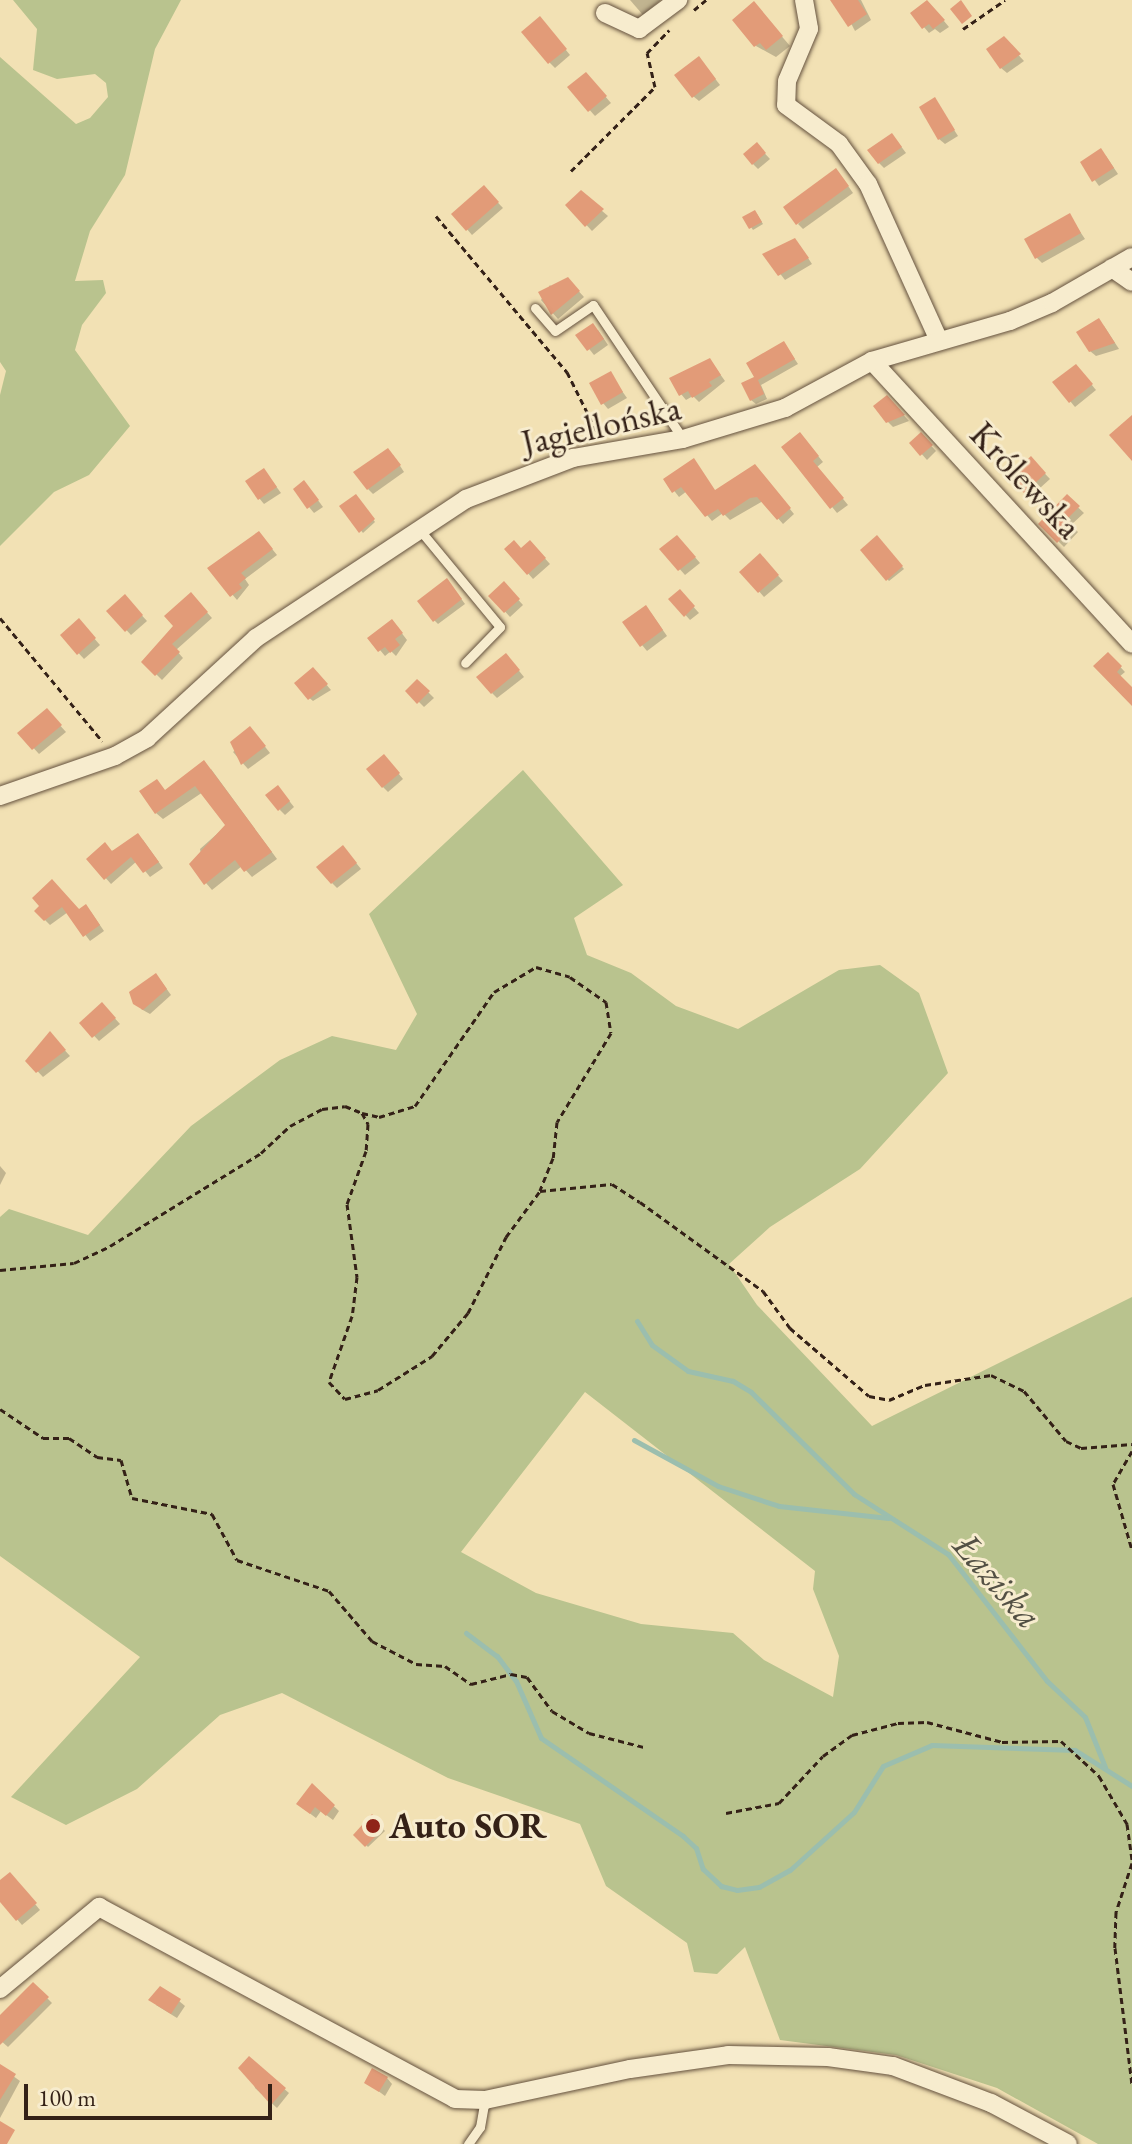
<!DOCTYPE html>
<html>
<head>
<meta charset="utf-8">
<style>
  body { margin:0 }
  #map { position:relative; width:1132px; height:2144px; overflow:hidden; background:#f2e1b4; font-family:"EB Garamond",serif }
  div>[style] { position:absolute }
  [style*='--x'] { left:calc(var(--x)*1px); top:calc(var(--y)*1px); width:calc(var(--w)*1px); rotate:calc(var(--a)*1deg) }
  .green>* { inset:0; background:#b9c38e }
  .shadow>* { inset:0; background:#0003 }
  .stream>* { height:5px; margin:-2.5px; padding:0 2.5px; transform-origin:2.5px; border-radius:2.5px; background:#9bbeae }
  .building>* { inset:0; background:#e29b78 }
  .path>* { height:3px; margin-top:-1.5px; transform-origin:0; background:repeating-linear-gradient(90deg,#342117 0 6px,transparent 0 10px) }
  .roads { filter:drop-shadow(0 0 2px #64513e) drop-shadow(0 0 2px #64513e) }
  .lane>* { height:9px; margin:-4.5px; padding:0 4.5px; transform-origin:4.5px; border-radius:4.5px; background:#f7ecce }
  .street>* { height:18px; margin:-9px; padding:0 9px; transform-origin:9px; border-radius:9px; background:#f7ecce }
  .dots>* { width:22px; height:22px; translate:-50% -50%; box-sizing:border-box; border:4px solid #f7ecce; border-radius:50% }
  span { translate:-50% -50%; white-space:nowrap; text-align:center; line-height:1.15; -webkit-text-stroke:6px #f7ecce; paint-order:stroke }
  .street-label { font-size:36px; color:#342117 }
  .poi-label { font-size:36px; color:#342117; font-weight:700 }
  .left { translate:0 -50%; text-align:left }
  .water-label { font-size:38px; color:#535044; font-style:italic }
  .scale { position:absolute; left:24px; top:2084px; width:248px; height:36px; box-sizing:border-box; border:4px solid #342117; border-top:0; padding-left:10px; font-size:24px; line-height:28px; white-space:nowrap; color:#342117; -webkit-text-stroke:6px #f7ecce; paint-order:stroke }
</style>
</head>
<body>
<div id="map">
  <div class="green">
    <div style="clip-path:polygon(13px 0,181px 0,155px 49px,125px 175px,90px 231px,75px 281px,103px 280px,106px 293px,82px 325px,75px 350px,130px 426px,89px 475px,54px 492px,0 546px,0 395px,6px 371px,0 362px,0 57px,76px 124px,90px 118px,108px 97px,106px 83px,95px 74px,57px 79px,33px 70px,37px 29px)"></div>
    <div style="clip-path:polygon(evenodd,523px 770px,623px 885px,574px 918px,587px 955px,631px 973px,676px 1006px,738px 1029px,839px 970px,880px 965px,919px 993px,948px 1073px,860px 1169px,770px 1227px,729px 1264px,757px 1305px,872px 1426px,1132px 1297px,1132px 2144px,1098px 2144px,997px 2088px,896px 2055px,780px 2040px,745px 1947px,717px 1974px,694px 1972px,687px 1943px,606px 1886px,580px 1824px,448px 1778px,282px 1693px,220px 1715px,137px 1789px,66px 1825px,11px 1797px,140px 1657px,0 1556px,0 1217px,9px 1209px,88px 1235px,191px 1126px,280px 1060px,332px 1036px,396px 1050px,417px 1014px,369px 914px,523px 770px,585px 1392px,815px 1571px,813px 1589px,839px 1656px,833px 1697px,764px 1660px,733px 1633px,641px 1624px,536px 1593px,461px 1552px,585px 1392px)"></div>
  </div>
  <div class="shadow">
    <div style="clip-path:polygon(630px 0,661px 0,643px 15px)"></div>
    <div style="clip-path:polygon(839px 0,861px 0,871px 20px,855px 31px)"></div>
    <div style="clip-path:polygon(928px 2px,949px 27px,940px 33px,935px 29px,929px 33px,912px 13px)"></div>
    <div style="clip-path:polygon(762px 13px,790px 46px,776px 57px,756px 46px)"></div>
    <div style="clip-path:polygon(545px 24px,570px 55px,555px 68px,550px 63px)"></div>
    <div style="clip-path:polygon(1004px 39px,1024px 61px,1007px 73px,1001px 68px)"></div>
    <div style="clip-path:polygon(704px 64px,720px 85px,699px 101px,693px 96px)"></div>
    <div style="clip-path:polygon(591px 80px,611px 103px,595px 116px,570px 88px)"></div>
    <div style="clip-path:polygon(935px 100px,958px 136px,945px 144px,939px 139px)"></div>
    <div style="clip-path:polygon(897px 141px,906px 153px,884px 168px,879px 163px)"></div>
    <div style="clip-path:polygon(757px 145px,770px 159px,758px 169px,753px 164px)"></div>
    <div style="clip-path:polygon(1106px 156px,1118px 174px,1099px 186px,1082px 162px)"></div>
    <div style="clip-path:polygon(841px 176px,853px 193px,803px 229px,798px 224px)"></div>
    <div style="clip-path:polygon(484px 188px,503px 208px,472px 235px,454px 214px)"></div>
    <div style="clip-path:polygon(581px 193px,608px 216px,592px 231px,568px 205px)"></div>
    <div style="clip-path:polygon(757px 214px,763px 224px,753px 230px,745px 218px)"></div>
    <div style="clip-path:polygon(1069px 215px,1085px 239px,1042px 263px,1036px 257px)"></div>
    <div style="clip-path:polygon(800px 246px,812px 264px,785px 280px,765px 254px)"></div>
    <div style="clip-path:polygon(550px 285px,554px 290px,573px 285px,584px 297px,558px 319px,541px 300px)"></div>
    <div style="clip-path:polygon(1104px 326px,1119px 349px,1096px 356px,1090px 351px)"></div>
    <div style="clip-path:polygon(598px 330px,608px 345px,594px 355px,578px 335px)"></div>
    <div style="clip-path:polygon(784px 343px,798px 364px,761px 385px,767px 399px,756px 404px,751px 400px,756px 377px)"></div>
    <div style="clip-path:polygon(710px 360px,725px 381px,699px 402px,693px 396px,686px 400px,681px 394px)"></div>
    <div style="clip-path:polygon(1081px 372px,1096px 390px,1075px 407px,1070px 401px)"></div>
    <div style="clip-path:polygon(610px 374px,627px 398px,608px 409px,603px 403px)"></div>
    <div style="clip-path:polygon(887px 397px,909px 421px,893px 427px,888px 422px)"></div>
    <div style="clip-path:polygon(921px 435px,936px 451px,927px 460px,912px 443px)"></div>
    <div style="clip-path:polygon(805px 440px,823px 462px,817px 467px,848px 505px,837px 513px,784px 448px)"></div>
    <div style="clip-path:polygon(393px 455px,404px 472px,373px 494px,368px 489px)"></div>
    <div style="clip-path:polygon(1031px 459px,1050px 479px,1030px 497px,1011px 477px)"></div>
    <div style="clip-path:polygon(264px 470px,281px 493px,264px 504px,259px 498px)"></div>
    <div style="clip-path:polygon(759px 471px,794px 514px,783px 524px,763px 501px,730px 520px,723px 513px,712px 521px,687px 491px,679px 497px,665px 479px,716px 492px)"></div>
    <div style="clip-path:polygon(309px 488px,323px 507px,314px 513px,295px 490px)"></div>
    <div style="clip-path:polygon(356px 496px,375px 522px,363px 533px,342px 506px)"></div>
    <div style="clip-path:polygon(1067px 497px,1084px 513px,1071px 525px,1078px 532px,1064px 547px,1041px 524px)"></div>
    <div style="clip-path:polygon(877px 538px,904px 569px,889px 581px,862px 550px)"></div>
    <div style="clip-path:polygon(264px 539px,277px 555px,245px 579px,249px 585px,237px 600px,210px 568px)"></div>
    <div style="clip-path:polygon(530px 542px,550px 564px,533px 579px,507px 549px,521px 550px)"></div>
    <div style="clip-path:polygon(682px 542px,700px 563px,685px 575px,662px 549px)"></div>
    <div style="clip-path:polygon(760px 556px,783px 581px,764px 597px,742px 572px)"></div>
    <div style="clip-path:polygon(504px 584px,523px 605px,510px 617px,491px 596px)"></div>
    <div style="clip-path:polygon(451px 585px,465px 604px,438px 624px,434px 620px)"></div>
    <div style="clip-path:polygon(680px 592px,699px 613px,690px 620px,671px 599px)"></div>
    <div style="clip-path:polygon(191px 595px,212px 618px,176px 650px,183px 658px,162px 680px,144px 662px,175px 626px)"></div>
    <div style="clip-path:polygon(125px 597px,147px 621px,131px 635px,109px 611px)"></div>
    <div style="clip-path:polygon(651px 613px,667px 636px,647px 651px,642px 645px)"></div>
    <div style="clip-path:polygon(79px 621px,100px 645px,84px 659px,62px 635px)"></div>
    <div style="clip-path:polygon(397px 627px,407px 640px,396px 656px,391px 651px,385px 656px,370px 638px)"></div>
    <div style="clip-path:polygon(1108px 654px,1125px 672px,1119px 677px,1132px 690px,1132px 703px,1096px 666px)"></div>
    <div style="clip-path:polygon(511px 661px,524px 677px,497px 698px,492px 693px)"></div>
    <div style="clip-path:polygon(318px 675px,331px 690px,313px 701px,307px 696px)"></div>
    <div style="clip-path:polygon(417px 681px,434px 698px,424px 707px,408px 691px)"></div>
    <div style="clip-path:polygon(47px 711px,66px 732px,39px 754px,20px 733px)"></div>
    <div style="clip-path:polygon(255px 734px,270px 753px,248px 769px,233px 752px)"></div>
    <div style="clip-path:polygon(389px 762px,403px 779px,388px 792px,383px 787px)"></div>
    <div style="clip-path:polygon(211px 769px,277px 859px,252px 877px,242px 866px,212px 890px,206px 883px,200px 849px,227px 825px,203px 792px,163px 819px,156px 813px)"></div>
    <div style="clip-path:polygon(283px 793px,294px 807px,285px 815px,280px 810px)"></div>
    <div style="clip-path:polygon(143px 840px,163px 868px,150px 877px,137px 861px,111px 884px,89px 859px)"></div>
    <div style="clip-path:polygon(348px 853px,361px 869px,337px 888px,332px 883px)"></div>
    <div style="clip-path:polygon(35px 898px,91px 912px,104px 931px,90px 941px,68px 912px,50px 925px,36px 911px,42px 906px)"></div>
    <div style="clip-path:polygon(161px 981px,171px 995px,150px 1014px,141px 1009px)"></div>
    <div style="clip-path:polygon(102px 1004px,120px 1024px,99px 1041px,82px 1023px)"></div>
    <div style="clip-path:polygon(50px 1034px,70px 1056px,43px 1077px,28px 1061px)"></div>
    <div style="clip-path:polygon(0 1166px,6px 1173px,0 1185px)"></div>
    <div style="clip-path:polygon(312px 1786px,339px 1811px,333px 1820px,321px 1811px,316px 1818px,304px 1809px)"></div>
    <div style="clip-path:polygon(372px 1817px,385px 1831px,368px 1847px,356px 1835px)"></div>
    <div style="clip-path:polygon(15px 1880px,40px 1910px,22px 1925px,0 1899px,0 1883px)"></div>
    <div style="clip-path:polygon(33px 1984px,52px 2003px,8px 2047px,0 2040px,0 2017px)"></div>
    <div style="clip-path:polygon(179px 2001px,185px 2006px,177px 2018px,156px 2005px)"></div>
    <div style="clip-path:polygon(249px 2059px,289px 2093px,277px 2108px,255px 2088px)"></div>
    <div style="clip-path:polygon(2px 2068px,20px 2081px,0 2118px,0 2071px)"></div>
    <div style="clip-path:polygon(387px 2078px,392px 2084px,385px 2096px,366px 2082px)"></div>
  </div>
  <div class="stream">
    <div style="--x:637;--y:1321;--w:28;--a:58"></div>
    <div style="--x:652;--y:1345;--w:44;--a:35.8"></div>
    <div style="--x:688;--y:1371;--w:46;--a:12.5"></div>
    <div style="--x:733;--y:1381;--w:21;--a:31"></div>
    <div style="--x:751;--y:1392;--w:145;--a:44.7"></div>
    <div style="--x:854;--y:1494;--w:112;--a:32.6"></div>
    <div style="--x:948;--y:1554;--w:161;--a:52.1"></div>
    <div style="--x:1047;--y:1681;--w:52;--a:43.5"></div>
    <div style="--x:1085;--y:1717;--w:54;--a:68.2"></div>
    <div style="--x:634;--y:1440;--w:96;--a:28.7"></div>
    <div style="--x:718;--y:1486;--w:64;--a:18.2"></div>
    <div style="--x:779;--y:1506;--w:110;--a:6.3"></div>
    <div style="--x:466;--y:1633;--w:39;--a:37"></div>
    <div style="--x:497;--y:1656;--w:31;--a:53"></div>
    <div style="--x:516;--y:1681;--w:62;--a:66.3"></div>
    <div style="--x:541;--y:1738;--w:173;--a:34.6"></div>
    <div style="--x:683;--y:1836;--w:18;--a:43"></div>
    <div style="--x:696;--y:1848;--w:22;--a:72"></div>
    <div style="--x:703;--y:1869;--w:25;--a:43"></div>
    <div style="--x:721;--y:1886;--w:16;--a:14"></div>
    <div style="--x:737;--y:1890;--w:22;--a:-8"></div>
    <div style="--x:759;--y:1887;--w:35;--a:-29"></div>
    <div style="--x:790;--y:1870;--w:86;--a:-42.2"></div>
    <div style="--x:854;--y:1812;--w:54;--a:-57.8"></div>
    <div style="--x:883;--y:1766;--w:53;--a:-23.2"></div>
    <div style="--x:932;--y:1745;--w:143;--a:2"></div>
    <div style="--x:1075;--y:1750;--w:67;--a:32.3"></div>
  </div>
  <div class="building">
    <div style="clip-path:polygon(830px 0,858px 0,867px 14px,848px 27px)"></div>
    <div style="clip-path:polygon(927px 0,945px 20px,933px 29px,929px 24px,922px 29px,910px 13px)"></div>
    <div style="clip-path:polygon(961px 0,972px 16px,962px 24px,950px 9px)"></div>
    <div style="clip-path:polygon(754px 1px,783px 36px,766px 50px,760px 43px,754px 47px,732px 20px)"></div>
    <div style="clip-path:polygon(540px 16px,567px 49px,548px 64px,521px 32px)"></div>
    <div style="clip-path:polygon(1004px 36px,1021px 54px,1000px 69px,986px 49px)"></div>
    <div style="clip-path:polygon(699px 56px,716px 79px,692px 98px,674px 75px)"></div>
    <div style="clip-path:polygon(586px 72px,607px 96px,588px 112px,567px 87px)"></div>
    <div style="clip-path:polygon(935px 97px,955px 130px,938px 140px,919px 107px)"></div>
    <div style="clip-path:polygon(892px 133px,902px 147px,878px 164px,867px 150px)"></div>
    <div style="clip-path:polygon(757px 142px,766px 153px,752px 165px,743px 154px)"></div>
    <div style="clip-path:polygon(1101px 148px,1114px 168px,1092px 182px,1080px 162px)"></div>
    <div style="clip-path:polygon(836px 168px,849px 186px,796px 225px,783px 207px)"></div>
    <div style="clip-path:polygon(484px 185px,499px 202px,466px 231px,451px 214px)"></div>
    <div style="clip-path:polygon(581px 190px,604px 209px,585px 227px,565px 205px)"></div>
    <div style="clip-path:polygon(755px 210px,762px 222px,749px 229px,742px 217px)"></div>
    <div style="clip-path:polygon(1070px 213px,1081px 233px,1035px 259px,1024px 239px)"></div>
    <div style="clip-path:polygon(795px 238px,809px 258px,778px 276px,762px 254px)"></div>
    <div style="clip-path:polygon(568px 277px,580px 291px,551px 315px,538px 292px)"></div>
    <div style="clip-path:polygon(1099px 318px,1115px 343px,1089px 352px,1076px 332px)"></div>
    <div style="clip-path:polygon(593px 323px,604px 339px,587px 351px,575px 335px)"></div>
    <div style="clip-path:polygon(784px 341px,795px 359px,758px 380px,764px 394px,750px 401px,741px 383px,754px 377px,746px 363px)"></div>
    <div style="clip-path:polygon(710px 358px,721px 375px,709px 382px,712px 386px,692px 398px,688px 391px,679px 396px,669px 378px)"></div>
    <div style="clip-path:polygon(1076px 364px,1093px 384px,1069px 403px,1052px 382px)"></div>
    <div style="clip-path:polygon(611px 371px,623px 392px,601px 405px,589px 383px)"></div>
    <div style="clip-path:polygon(887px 395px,905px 415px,886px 423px,873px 406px)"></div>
    <div style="clip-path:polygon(1132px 415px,1132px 461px,1109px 435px)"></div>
    <div style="clip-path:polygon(800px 432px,819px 456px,813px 461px,844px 498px,830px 509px,781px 447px)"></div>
    <div style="clip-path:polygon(921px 432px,933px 445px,920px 456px,909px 443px)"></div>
    <div style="clip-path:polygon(388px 448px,401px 465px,367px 490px,353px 472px)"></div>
    <div style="clip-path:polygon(1031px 456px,1046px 473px,1024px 493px,1008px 477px)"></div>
    <div style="clip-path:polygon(694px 458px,715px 490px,755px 464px,791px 508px,777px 520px,757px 497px,750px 498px,723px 516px,718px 509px,705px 517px,681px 487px,672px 493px,663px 479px)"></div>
    <div style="clip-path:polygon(264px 468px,277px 487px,258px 500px,245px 481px)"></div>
    <div style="clip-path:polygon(304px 480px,319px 500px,307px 509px,293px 489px)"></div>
    <div style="clip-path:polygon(356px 494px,375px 519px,359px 533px,339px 506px)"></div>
    <div style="clip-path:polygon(1067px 494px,1080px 506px,1067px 519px,1074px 526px,1057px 543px,1038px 524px)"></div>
    <div style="clip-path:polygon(259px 531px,273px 549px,241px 573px,246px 578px,239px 584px,242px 588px,230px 597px,207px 568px)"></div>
    <div style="clip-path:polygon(677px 535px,696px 557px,678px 571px,659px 549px)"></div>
    <div style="clip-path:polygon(877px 535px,903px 566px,886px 581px,860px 550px)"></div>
    <div style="clip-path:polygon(514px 540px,521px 548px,530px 540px,546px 558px,527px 575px,504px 549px)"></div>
    <div style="clip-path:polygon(760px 553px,779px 575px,758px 593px,739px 572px)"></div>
    <div style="clip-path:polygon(447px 578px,462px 599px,433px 622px,417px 601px)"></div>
    <div style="clip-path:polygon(504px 581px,520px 599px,504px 613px,488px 596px)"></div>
    <div style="clip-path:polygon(680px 589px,695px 606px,684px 617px,668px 599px)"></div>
    <div style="clip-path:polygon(191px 592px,208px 612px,172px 644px,180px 652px,155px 676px,141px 662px,173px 626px,164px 616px)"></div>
    <div style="clip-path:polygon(125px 594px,143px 615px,125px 632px,106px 611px)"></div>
    <div style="clip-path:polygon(646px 605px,663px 630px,640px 647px,622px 622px)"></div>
    <div style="clip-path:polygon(79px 618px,96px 638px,77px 655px,60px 635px)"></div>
    <div style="clip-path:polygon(392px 619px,403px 633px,395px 639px,400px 645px,390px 653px,385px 647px,378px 652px,367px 638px)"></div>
    <div style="clip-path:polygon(1108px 652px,1122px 666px,1117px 672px,1132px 687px,1132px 706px,1093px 666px)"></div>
    <div style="clip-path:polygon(506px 653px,520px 670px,491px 694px,476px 677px)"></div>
    <div style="clip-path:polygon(313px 667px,328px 684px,308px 700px,294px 683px)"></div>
    <div style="clip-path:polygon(417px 679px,430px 691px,417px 704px,405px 691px)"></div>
    <div style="clip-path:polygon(47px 708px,62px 725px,32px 750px,17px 733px)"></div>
    <div style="clip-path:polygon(250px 726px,266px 746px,241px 765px,230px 742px)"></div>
    <div style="clip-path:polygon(384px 754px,400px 773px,382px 788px,366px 769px)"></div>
    <div style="clip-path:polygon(204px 760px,272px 852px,244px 872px,235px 860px,204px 885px,189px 864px,225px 825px,195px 786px,155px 814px,139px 791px,157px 779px,165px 790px)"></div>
    <div style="clip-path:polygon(278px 785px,290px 801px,278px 811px,265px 795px)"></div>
    <div style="clip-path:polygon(138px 833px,159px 862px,143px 873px,131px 857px,104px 880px,86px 859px,105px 842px,112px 851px)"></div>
    <div style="clip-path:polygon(343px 845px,357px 863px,331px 884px,316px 867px)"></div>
    <div style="clip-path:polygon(52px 879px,79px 909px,86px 904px,100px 925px,83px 937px,62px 907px,44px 921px,34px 911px,39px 906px,32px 898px)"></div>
    <div style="clip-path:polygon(156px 973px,167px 989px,143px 1010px,133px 1004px,129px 992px)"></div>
    <div style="clip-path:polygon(102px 1002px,116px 1018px,92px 1038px,79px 1023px)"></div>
    <div style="clip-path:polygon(50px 1031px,66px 1050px,36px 1073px,25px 1061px)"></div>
    <div style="clip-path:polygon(312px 1783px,335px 1805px,326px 1816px,315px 1807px,310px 1814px,296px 1804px)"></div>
    <div style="clip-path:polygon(372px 1814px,384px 1828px,365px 1847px,353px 1835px)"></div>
    <div style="clip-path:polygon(10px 1872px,37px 1903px,16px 1921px,0 1902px,0 1880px)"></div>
    <div style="clip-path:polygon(33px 1982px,49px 1997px,0 2045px,0 2015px)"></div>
    <div style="clip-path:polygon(160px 1986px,181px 1999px,171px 2014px,148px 2000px)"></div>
    <div style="clip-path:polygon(249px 2056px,286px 2088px,271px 2105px,238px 2068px)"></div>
    <div style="clip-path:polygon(0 2064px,16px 2074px,0 2100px)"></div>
    <div style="clip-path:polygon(372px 2068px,388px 2077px,379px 2092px,364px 2083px)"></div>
    <div style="clip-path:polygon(0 2121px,15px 2130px,7px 2144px,0 2144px)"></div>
  </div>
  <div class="path">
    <div style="--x:694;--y:10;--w:16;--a:-40"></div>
    <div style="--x:963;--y:29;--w:51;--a:-34.6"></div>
    <div style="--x:571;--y:171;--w:119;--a:-45"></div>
    <div style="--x:655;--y:87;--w:35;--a:-103"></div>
    <div style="--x:647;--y:53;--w:32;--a:-46"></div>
    <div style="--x:436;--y:216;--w:204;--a:50"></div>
    <div style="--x:567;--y:372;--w:72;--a:63.4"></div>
    <div style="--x:0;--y:618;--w:160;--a:50.3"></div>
    <div style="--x:362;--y:1113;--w:17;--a:13"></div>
    <div style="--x:379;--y:1117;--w:38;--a:-17"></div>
    <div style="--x:415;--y:1106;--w:139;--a:-55.3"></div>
    <div style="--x:494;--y:992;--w:49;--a:-30.8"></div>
    <div style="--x:536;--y:967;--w:35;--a:16"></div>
    <div style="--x:570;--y:977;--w:44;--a:34.8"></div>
    <div style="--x:606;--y:1002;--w:31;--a:81"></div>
    <div style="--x:611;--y:1033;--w:104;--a:121.2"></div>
    <div style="--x:557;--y:1122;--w:36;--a:96"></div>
    <div style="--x:553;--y:1158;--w:35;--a:112"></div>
    <div style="--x:540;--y:1191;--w:72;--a:-5.6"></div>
    <div style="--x:612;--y:1184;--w:33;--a:33"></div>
    <div style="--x:640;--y:1202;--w:152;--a:35.9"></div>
    <div style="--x:763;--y:1291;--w:46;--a:53.9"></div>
    <div style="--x:790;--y:1328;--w:104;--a:40.7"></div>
    <div style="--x:869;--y:1396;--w:20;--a:11"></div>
    <div style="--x:889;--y:1400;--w:39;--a:-23"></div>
    <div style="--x:925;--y:1385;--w:67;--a:-8.6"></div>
    <div style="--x:991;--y:1375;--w:37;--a:26"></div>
    <div style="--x:1024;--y:1391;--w:65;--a:50"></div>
    <div style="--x:1066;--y:1441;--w:17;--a:25"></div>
    <div style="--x:1081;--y:1448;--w:51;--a:-4.5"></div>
    <div style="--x:0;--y:1270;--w:74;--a:-5.4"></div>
    <div style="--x:74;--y:1263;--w:40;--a:-25"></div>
    <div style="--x:110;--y:1246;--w:177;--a:-31.6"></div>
    <div style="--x:261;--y:1153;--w:40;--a:-43"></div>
    <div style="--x:290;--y:1126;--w:36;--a:-28"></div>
    <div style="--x:322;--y:1109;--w:23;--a:-7"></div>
    <div style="--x:345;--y:1106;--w:18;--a:22"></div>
    <div style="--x:362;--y:1113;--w:13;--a:61"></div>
    <div style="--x:368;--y:1124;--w:27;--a:94"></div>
    <div style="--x:366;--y:1151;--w:56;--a:109.7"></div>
    <div style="--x:347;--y:1204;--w:74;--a:82.2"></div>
    <div style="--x:357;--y:1277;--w:39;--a:97"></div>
    <div style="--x:352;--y:1316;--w:70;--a:109.2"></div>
    <div style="--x:329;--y:1382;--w:23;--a:47"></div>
    <div style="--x:345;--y:1399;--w:34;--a:-15"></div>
    <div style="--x:378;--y:1390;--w:64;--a:-32.2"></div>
    <div style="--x:432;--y:1356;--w:56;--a:-50.1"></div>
    <div style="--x:468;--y:1313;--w:85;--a:-63.4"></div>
    <div style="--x:506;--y:1237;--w:57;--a:-53.5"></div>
    <div style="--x:0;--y:1409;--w:52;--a:34"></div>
    <div style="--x:43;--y:1438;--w:26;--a:0"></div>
    <div style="--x:69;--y:1438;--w:34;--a:34"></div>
    <div style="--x:97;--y:1457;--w:24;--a:7"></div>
    <div style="--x:121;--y:1460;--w:40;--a:74"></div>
    <div style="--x:132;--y:1498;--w:82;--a:11.3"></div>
    <div style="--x:212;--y:1514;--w:52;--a:61.5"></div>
    <div style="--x:237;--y:1560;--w:97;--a:18.6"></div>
    <div style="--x:329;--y:1591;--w:66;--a:49.3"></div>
    <div style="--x:372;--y:1641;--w:50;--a:27.6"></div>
    <div style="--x:416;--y:1664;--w:29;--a:4"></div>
    <div style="--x:445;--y:1666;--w:32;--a:35"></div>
    <div style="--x:471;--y:1684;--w:41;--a:-14"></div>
    <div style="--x:511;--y:1674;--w:16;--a:11"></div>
    <div style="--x:527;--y:1677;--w:42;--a:53.7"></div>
    <div style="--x:552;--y:1711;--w:43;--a:30.7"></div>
    <div style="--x:589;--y:1733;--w:57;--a:14.3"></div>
    <div style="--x:1132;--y:1451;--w:38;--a:120"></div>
    <div style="--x:1113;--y:1484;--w:69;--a:73.9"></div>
    <div style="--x:726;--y:1813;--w:54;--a:-10.7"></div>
    <div style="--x:779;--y:1803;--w:64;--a:-46.9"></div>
    <div style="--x:823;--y:1756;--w:36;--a:-36"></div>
    <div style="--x:852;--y:1735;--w:48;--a:-14.6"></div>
    <div style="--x:898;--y:1723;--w:29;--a:-2"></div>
    <div style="--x:927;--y:1722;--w:78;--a:14.9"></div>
    <div style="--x:1002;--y:1742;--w:59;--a:-1"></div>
    <div style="--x:1061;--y:1741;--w:52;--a:42.6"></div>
    <div style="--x:1099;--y:1776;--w:56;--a:59.7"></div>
    <div style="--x:1127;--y:1824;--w:36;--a:82"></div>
    <div style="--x:1132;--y:1863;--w:52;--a:108.1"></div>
    <div style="--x:1116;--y:1912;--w:36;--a:92"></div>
    <div style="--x:1115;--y:1948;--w:138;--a:82.9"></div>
  </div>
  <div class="roads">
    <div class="lane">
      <div style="--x:535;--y:308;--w:30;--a:49"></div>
      <div style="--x:555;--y:331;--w:46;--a:-34.4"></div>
      <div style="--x:593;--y:305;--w:161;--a:56.1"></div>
      <div style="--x:419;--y:529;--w:127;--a:50.4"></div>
      <div style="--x:500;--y:627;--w:50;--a:134.2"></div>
      <div style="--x:468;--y:2144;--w:21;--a:-55"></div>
      <div style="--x:480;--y:2127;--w:27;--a:-80"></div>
    </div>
    <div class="street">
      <div style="--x:804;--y:0;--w:29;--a:80"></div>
      <div style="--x:809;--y:29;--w:56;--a:112.9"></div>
      <div style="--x:787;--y:81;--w:24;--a:92"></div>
      <div style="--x:786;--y:105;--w:66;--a:36.3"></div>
      <div style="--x:839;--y:144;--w:49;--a:54.1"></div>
      <div style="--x:868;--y:184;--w:169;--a:65.6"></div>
      <div style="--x:605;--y:13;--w:38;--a:25"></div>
      <div style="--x:639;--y:29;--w:49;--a:-36.6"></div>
      <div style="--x:1112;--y:268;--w:24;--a:35"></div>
      <div style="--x:872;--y:361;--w:384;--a:47.4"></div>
      <div style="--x:0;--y:796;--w:122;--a:-19.2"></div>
      <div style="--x:115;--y:756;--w:37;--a:-29"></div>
      <div style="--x:147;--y:738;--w:148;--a:-42.5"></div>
      <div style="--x:256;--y:638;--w:252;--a:-33.5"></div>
      <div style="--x:466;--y:499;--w:115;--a:-21"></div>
      <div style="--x:573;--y:458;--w:112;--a:-9.8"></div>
      <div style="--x:683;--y:439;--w:107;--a:-16.9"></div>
      <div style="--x:785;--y:408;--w:99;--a:-28.4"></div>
      <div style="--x:872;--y:361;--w:144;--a:-16.2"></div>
      <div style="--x:1010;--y:321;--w:46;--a:-23.2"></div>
      <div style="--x:1052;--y:303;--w:92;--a:-29.9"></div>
      <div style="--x:0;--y:1989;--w:129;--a:-39.6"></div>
      <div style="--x:99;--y:1907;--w:404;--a:28.3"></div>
      <div style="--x:455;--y:2099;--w:30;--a:2"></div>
      <div style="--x:485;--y:2100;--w:148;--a:-12.1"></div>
      <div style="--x:630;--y:2069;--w:99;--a:-8.1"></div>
      <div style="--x:728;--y:2055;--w:100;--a:1.1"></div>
      <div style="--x:828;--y:2057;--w:66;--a:7.9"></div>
      <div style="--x:893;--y:2066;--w:105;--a:20.7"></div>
      <div style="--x:991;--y:2103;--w:87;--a:28"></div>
    </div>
  </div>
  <div class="dots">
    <div style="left:373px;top:1826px;background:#8f2418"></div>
  </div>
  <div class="street-label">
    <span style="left:601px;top:425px;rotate:-13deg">Jagiellońska</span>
    <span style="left:1026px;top:480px;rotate:47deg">Królewska</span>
  </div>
  <div class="poi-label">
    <span class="left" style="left:389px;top:1826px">Auto SOR</span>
  </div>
  <div class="water-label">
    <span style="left:998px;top:1580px;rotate:49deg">Łaziska</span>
  </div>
  <div class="scale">100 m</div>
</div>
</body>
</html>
